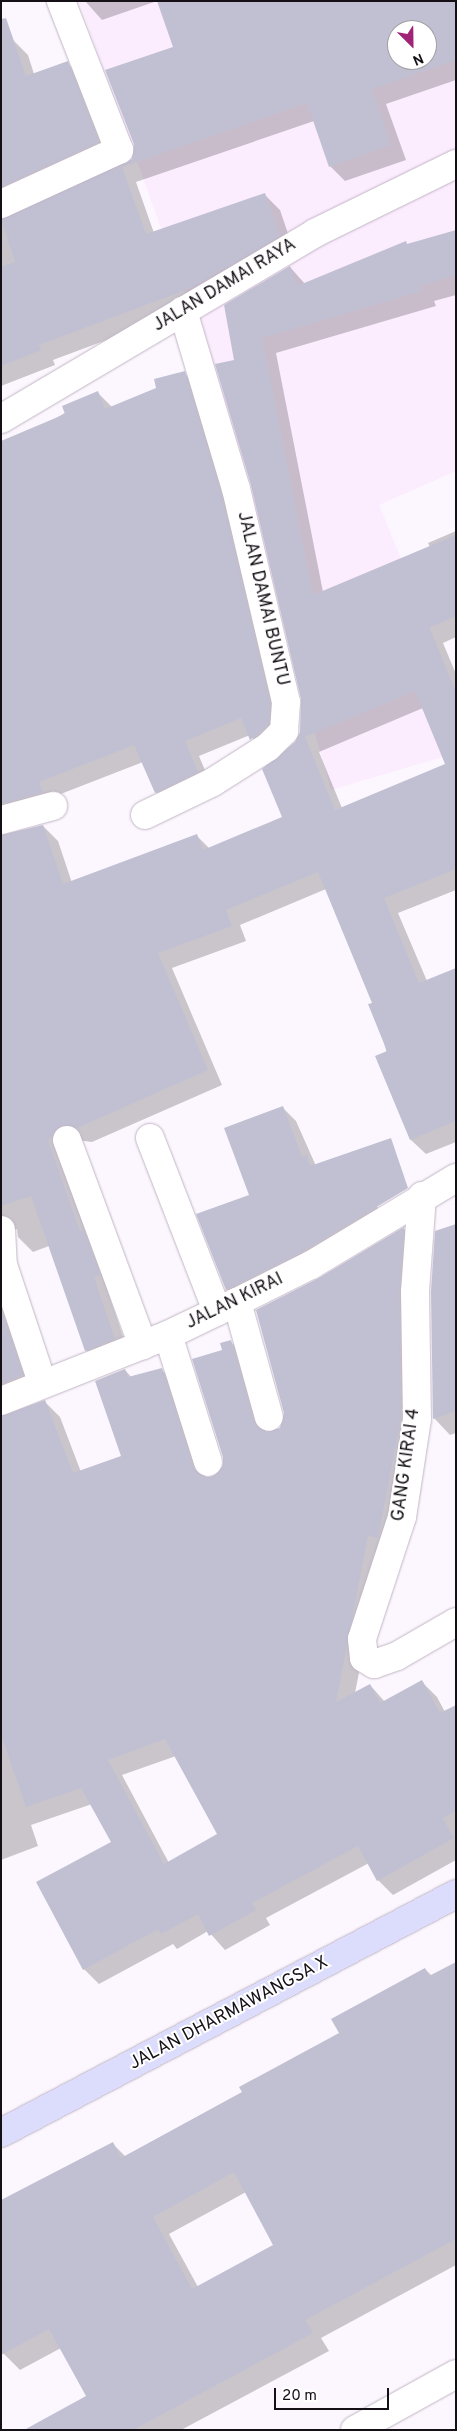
<!DOCTYPE html>
<html>
<head>
<meta charset="utf-8">
<style>
  body { margin:0 }
  #map { position:relative; width:457px; height:2431px; overflow:hidden; background:#fcf7fe; font-family:Overpass,sans-serif }
  div>[style] { position:absolute }
  [style*='--x'] { left:calc(var(--x)*1px); top:calc(var(--y)*1px); width:calc(var(--w)*1px); rotate:calc(var(--a)*1deg) }
  .built>* { inset:0; background:#fbecfe }
  .shadow>* { inset:0; background:#0003 }
  .building>* { inset:0; background:#c1c0d3 }
  .roads { filter:drop-shadow(0 0 1px #c1b5c5) drop-shadow(0 0 1px #c1b5c5) }
  .street>* { height:28px; margin:-14px; padding:0 14px; transform-origin:14px; border-radius:14px; background:#fff }
  .secondary>* { height:28px; margin:-14px; padding:0 14px; transform-origin:14px; border-radius:14px; background:#dcdcfc }
  span { translate:-50% -50%; white-space:nowrap; text-align:center; line-height:1.15; -webkit-text-stroke:4px #fff; paint-order:stroke }
  .street-label { font-size:18px; color:#151016 }
  .frame { position:absolute; inset:0; border:2px solid #151016; pointer-events:none }
  .north { position:absolute; left:387px; top:20px; width:50px; height:50px; box-sizing:border-box; background:#fff; border:1px solid #a19fa2; border-radius:50%; rotate:157deg; font-size:14px; font-weight:700; line-height:20px; text-align:center; color:#151016 }
  .north::after { content:''; display:block; margin:auto; width:18px; height:22px; background:#a12377; clip-path:polygon(50% 0,100% 100%,50% 72%,0 100%) }
  .scale { position:absolute; left:274px; top:2388px; width:115px; height:22px; box-sizing:border-box; border:2px solid #151016; border-top:0; padding-left:6px; font-size:15px; line-height:18px; white-space:nowrap; color:#151016; -webkit-text-stroke:4px #fff; paint-order:stroke }
</style>
</head>
<body>
<div id="map">
  <div class="built">
    <div style="clip-path:polygon(evenodd,79px 1px,456px 1px,456px 471px,379px 505px,456px 692px,456px 753px,331px 790px,212px 369px,79px 1px,397px 30px,427px 30px,427px 60px,397px 60px,397px 30px)"></div>
  </div>
  <div class="shadow">
    <div style="clip-path:polygon(85px 1px,157px 1px,102px 20px)"></div>
    <div style="clip-path:polygon(evenodd,456px 1px,456px 80px,386px 104px,406px 160px,345px 181px,330px 166px,314px 121px,136px 182px,154px 233px,265px 195px,280px 210px,294px 251px,206px 303px,53px 360px,55px 365px,1px 386px,1px 44px,13px 40px,28px 55px,34px 74px,67px 63px,82px 78px,113px 157px,3px 210px,2px 220px,132px 160px,135px 144px,456px 1px,397px 30px,427px 30px,427px 60px,397px 60px,397px 30px)"></div>
    <div style="clip-path:polygon(evenodd,456px 231px,456px 295px,434px 301px,436px 306px,276px 353px,323px 592px,430px 547px,428px 543px,456px 531px,456px 637px,443px 643px,456px 674px,456px 890px,398px 913px,427px 981px,456px 969px,456px 1142px,426px 1154px,411px 1140px,373px 1003px,326px 889px,240px 925px,246px 941px,172px 968px,222px 1085px,92px 1142px,76px 1140px,114px 1290px,108px 1292px,129px 1354px,101px 1365px,86px 1350px,49px 1246px,33px 1252px,18px 1237px,17px 1229px,7px 1232px,1px 1243px,1px 451px,98px 393px,112px 407px,158px 389px,184px 373px,199px 388px,285px 719px,266px 754px,250px 735px,199px 756px,212px 787px,171px 807px,156px 792px,143px 762px,53px 797px,4px 824px,1px 836px,43px 826px,58px 841px,72px 883px,197px 836px,210px 849px,284px 818px,301px 732px,303px 703px,236px 361px,290px 267px,305px 284px,408px 245px,456px 231px,423px 708px,447px 765px,342px 808px,319px 752px,423px 708px)"></div>
    <div style="clip-path:polygon(282px 1107px,296px 1121px,316px 1166px,363px 1168px,384px 1225px,241px 1303px,227px 1289px,250px 1196px)"></div>
    <div style="clip-path:polygon(456px 1225px,456px 1433px,450px 1435px,434px 1418px)"></div>
    <div style="clip-path:polygon(evenodd,404px 1229px,418px 1244px,416px 1434px,383px 1550px,355px 1693px,370px 1685px,385px 1702px,422px 1682px,437px 1697px,445px 1712px,456px 1707px,456px 1860px,393px 1895px,378px 1880px,369px 1863px,266px 1918px,270px 1925px,225px 1950px,208px 1931px,177px 1949px,173px 1944px,99px 1984px,84px 1969px,112px 1842px,92px 1804px,31px 1825px,38px 1846px,1px 1860px,1px 1416px,45px 1402px,60px 1417px,81px 1472px,123px 1456px,125px 1370px,132px 1378px,162px 1370px,177px 1385px,206px 1478px,221px 1473px,224px 1458px,223px 1351px,231px 1342px,246px 1357px,267px 1433px,281px 1429px,320px 1280px,404px 1229px,176px 1756px,219px 1835px,169px 1863px,122px 1775px,176px 1756px)"></div>
    <div style="clip-path:polygon(1px 1266px,38px 1390px,1px 1412px)"></div>
    <div style="clip-path:polygon(evenodd,456px 1963px,456px 2265px,321px 2338px,329px 2351px,181px 2430px,27px 2430px,88px 2397px,61px 2348px,20px 2370px,3px 2353px,112px 2143px,126px 2157px,243px 2092px,340px 2034px,425px 1969px,432px 1976px,456px 1963px,246px 2192px,274px 2246px,198px 2287px,169px 2234px,246px 2192px)"></div>
  </div>
  <div class="building">
    <div style="clip-path:polygon(evenodd,157px 1px,456px 1px,456px 60px,372px 89px,391px 145px,329px 167px,307px 103px,122px 167px,146px 234px,265px 193px,280px 236px,191px 288px,39px 345px,41px 350px,1px 366px,1px 267px,15px 262px,1px 219px,132px 159px,134px 144px,105px 70px,173px 47px,157px 1px,397px 30px,427px 30px,427px 60px,397px 60px,397px 30px)"></div>
    <div style="clip-path:polygon(6px 18px,26px 76px,68px 61px,99px 142px,1px 187px,1px 19px)"></div>
    <div style="clip-path:polygon(evenodd,456px 230px,456px 275px,420px 286px,422px 291px,262px 338px,313px 595px,456px 535px,456px 616px,429px 628px,456px 693px,456px 869px,384px 898px,419px 983px,456px 968px,456px 1121px,410px 1140px,375px 1056px,387px 1051px,368px 1004px,372px 1003px,318px 872px,226px 910px,232px 926px,158px 953px,208px 1070px,77px 1128px,61px 1126px,48px 1140px,80px 1231px,84px 1230px,100px 1275px,94px 1277px,115px 1339px,85px 1351px,31px 1196px,1px 1206px,1px 835px,43px 825px,63px 884px,197px 834px,203px 850px,282px 817px,262px 769px,295px 742px,300px 732px,301px 699px,251px 485px,215px 364px,234px 360px,224px 305px,290px 266px,297px 286px,406px 241px,407px 244px,456px 230px,415px 691px,445px 764px,335px 810px,305px 737px,415px 691px)"></div>
    <div style="clip-path:polygon(185px 371px,221px 493px,270px 703px,269px 724px,250px 740px,241px 718px,185px 741px,198px 772px,155px 793px,134px 745px,39px 782px,43px 792px,1px 804px,1px 441px,65px 414px,62px 406px,98px 391px,105px 409px,156px 388px,154px 379px)"></div>
    <div style="clip-path:polygon(283px 1106px,302px 1157px,307px 1155px,310px 1166px,391px 1138px,408px 1188px,303px 1251px,226px 1290px,196px 1214px,249px 1195px,224px 1128px)"></div>
    <div style="clip-path:polygon(456px 1224px,456px 1411px,433px 1419px,431px 1292px,435px 1231px)"></div>
    <div style="clip-path:polygon(evenodd,404px 1227px,399px 1292px,401px 1418px,378px 1538px,368px 1536px,336px 1702px,370px 1684px,380px 1703px,422px 1680px,440px 1713px,456px 1705px,456px 1811px,443px 1818px,454px 1838px,377px 1881px,358px 1846px,252px 1903px,256px 1910px,209px 1936px,198px 1914px,161px 1934px,158px 1929px,83px 1970px,36px 1882px,111px 1842px,81px 1788px,26px 1807px,1px 1735px,1px 1416px,45px 1400px,73px 1473px,121px 1456px,95px 1381px,125px 1369px,128px 1377px,162px 1368px,193px 1467px,204px 1477px,213px 1477px,223px 1466px,223px 1457px,192px 1359px,222px 1350px,220px 1343px,231px 1340px,254px 1422px,265px 1432px,280px 1428px,284px 1413px,256px 1310px,319px 1278px,404px 1227px,165px 1739px,217px 1834px,164px 1864px,108px 1760px,165px 1739px)"></div>
    <div style="clip-path:polygon(1px 1309px,23px 1375px,1px 1384px)"></div>
    <div style="clip-path:polygon(evenodd,456px 1962px,456px 2239px,305px 2320px,313px 2333px,133px 2430px,24px 2430px,86px 2396px,49px 2329px,1px 2355px,1px 2200px,113px 2142px,121px 2158px,242px 2092px,239px 2087px,339px 2033px,331px 2019px,425px 1968px,429px 1976px,456px 1962px,234px 2172px,273px 2245px,192px 2289px,153px 2217px,234px 2172px)"></div>
  </div>
  <div class="roads">
    <div class="street">
      <div style="--x:1;--y:204;--w:130;--a:-24.6"></div>
      <div style="--x:119;--y:150;--w:160;--a:-111.3"></div>
      <div style="--x:1;--y:419;--w:365;--a:-30.6"></div>
      <div style="--x:315;--y:233;--w:157;--a:-26.1"></div>
      <div style="--x:145;--y:815;--w:76;--a:-25.9"></div>
      <div style="--x:213;--y:782;--w:65;--a:-32.5"></div>
      <div style="--x:268;--y:747;--w:23;--a:-45"></div>
      <div style="--x:284;--y:731;--w:29;--a:-86"></div>
      <div style="--x:286;--y:702;--w:219;--a:-103.2"></div>
      <div style="--x:236;--y:489;--w:186;--a:-106.6"></div>
      <div style="--x:1;--y:820;--w:54;--a:-15.1"></div>
      <div style="--x:150;--y:1138;--w:186;--a:68.8"></div>
      <div style="--x:67;--y:1140;--w:219;--a:69.7"></div>
      <div style="--x:422;--y:1196;--w:96;--a:94.2"></div>
      <div style="--x:415;--y:1292;--w:127;--a:89.1"></div>
      <div style="--x:417;--y:1419;--w:99;--a:98.7"></div>
      <div style="--x:402;--y:1517;--w:128;--a:108.2"></div>
      <div style="--x:362;--y:1639;--w:19;--a:84"></div>
      <div style="--x:364;--y:1658;--w:12;--a:31"></div>
      <div style="--x:374;--y:1664;--w:24;--a:-19"></div>
      <div style="--x:397;--y:1656;--w:68;--a:-30"></div>
      <div style="--x:1;--y:1230;--w:35;--a:87"></div>
      <div style="--x:3;--y:1265;--w:123;--a:71.6"></div>
      <div style="--x:237;--y:1302;--w:119;--a:74.5"></div>
      <div style="--x:168;--y:1335;--w:133;--a:72.5"></div>
      <div style="--x:1;--y:1401;--w:180;--a:-21.6"></div>
      <div style="--x:168;--y:1335;--w:76;--a:-25.6"></div>
      <div style="--x:237;--y:1302;--w:83;--a:-26.6"></div>
      <div style="--x:311;--y:1265;--w:169;--a:-31"></div>
      <div style="--x:355;--y:2430;--w:115;--a:-29"></div>
    </div>
    <div class="secondary">
      <div style="--x:1;--y:2133;--w:514;--a:-27.71"></div>
    </div>
  </div>
  <div class="street-label">
    <span style="left:225px;top:286px;rotate:-31deg">JALAN DAMAI RAYA</span>
    <span style="left:262px;top:599px;rotate:77deg">JALAN DAMAI BUNTU</span>
    <span style="left:235px;top:1302px;rotate:-26deg">JALAN KIRAI</span>
    <span style="left:407px;top:1465px;rotate:-82deg">GANG KIRAI 4</span>
    <span style="left:229px;top:2014px;rotate:-28deg">JALAN DHARMAWANGSA X</span>
  </div>
  <div class="frame"></div>
  <div class="north">N</div>
  <div class="scale">20 m</div>
</div>
</body>
</html>
